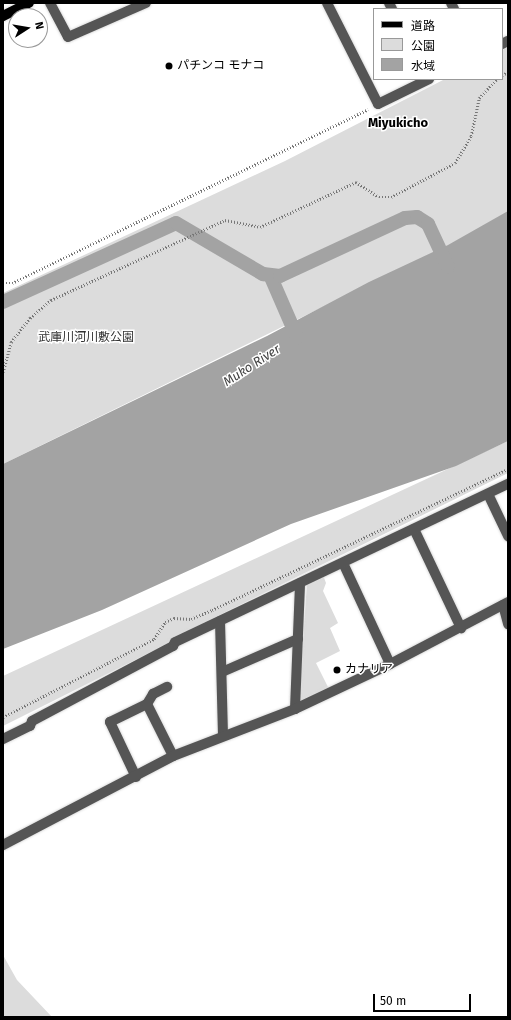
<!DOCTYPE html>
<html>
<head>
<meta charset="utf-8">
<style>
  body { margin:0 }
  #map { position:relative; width:511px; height:1020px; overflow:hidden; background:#fff; font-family:"Fira Sans","Noto Sans JP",sans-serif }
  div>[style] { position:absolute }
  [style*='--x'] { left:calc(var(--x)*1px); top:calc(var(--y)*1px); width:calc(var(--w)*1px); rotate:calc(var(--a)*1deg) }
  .green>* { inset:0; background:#dcdcdc }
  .water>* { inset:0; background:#a3a3a3 }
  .canal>* { height:14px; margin:-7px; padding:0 7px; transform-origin:7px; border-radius:7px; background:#a3a3a3 }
  .path>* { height:2.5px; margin-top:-1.25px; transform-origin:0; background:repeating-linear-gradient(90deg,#777 0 1px,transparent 0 3px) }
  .roads { filter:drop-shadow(0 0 1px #dbdbdb) drop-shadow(0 0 1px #dbdbdb) }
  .minor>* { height:10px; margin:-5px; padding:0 5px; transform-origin:5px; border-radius:5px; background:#555 }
  .major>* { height:10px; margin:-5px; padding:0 5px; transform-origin:5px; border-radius:5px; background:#000 }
  .dots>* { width:11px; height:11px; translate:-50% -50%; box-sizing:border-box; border:2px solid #fff; border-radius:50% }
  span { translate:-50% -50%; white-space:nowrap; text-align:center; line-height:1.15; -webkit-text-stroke:3px #fff; paint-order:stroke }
  .poi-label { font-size:12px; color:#000 }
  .left { translate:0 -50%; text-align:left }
  .park-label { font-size:12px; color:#333 }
  .neighbourhood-label { font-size:13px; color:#000; font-weight:700 }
  .water-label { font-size:13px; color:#444; font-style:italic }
  .frame { position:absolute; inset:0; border:4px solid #000; pointer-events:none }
  .legend { position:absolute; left:373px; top:8px; width:130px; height:72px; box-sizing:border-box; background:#fff; border:1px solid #999; margin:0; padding:5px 7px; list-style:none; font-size:12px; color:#000 }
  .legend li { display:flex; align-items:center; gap:8px; height:20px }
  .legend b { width:20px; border:1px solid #999 }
  .north { position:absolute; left:8px; top:8px; width:40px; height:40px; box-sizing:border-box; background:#fff; border:1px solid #999; border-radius:50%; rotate:78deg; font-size:11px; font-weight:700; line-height:16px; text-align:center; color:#000 }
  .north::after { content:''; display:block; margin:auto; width:14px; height:18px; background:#000; clip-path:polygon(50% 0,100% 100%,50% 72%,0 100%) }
  .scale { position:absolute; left:373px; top:994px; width:98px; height:18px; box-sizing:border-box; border:2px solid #000; border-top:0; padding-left:5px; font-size:12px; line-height:14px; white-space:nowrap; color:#000; -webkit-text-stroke:3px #fff; paint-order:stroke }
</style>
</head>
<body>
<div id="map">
  <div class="green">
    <div style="clip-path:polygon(508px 47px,508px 216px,3px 464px,3px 293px,285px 161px,445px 79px,502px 79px,502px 50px)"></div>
    <div style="clip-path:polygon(508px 441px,508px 473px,177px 636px,167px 644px,3px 726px,3px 676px)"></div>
    <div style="clip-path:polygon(323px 575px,326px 583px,323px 591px,338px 623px,330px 628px,340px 651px,316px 663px,329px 689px,302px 701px,299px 699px,307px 583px)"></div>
    <div style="clip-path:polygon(3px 955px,17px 980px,52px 1017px,3px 1017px)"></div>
  </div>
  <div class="water">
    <div style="clip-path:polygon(508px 211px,508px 441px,456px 466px,291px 524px,102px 610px,3px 649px,3px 464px,267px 336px,369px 282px,448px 245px)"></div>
  </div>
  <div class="canal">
    <div style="--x:270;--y:275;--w:68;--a:66.5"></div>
    <div style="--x:3;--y:302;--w:190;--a:-24.5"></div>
    <div style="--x:176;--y:223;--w:101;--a:30.4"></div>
    <div style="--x:263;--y:274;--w:17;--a:7"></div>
    <div style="--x:280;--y:276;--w:138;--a:-24.9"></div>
    <div style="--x:405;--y:218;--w:12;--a:-5"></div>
    <div style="--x:417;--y:217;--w:13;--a:32"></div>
    <div style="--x:428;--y:224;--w:47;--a:65.1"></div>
  </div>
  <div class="path">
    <div style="--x:502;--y:75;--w:7;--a:-27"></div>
    <div style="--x:3;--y:283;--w:9;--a:0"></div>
    <div style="--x:12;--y:283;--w:396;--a:-26"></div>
    <div style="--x:3;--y:372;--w:31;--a:-75"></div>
    <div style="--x:11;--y:342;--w:31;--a:-52"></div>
    <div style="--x:30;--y:318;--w:28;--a:-41"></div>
    <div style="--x:51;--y:300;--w:192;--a:-24.7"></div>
    <div style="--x:225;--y:220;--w:36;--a:11"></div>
    <div style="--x:260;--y:227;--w:106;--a:-25.1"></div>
    <div style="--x:356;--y:182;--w:27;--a:33"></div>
    <div style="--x:379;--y:197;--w:12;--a:0"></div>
    <div style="--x:391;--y:197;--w:72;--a:-28"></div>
    <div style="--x:455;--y:163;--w:31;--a:-59"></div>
    <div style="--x:471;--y:136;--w:39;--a:-78"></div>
    <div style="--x:479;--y:98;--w:26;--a:-47"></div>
    <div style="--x:3;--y:717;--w:170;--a:-27.3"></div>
    <div style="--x:154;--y:639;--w:20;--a:-57"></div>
    <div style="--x:165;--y:622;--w:10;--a:-24"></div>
    <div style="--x:174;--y:618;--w:17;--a:3"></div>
    <div style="--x:191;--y:619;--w:23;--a:-23"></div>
    <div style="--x:212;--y:610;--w:328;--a:-25.5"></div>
  </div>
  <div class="roads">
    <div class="minor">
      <div style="--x:50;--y:3;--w:38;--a:62"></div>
      <div style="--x:68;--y:37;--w:85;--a:-23.6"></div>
      <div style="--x:327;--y:3;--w:113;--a:63.2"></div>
      <div style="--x:378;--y:104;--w:57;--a:-26.1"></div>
      <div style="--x:389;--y:3;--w:7;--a:63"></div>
      <div style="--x:451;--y:3;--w:7;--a:63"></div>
      <div style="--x:502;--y:44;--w:7;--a:-27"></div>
      <div style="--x:488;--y:494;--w:47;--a:64.5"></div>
      <div style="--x:414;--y:529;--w:110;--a:64.6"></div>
      <div style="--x:343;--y:563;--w:111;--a:65"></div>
      <div style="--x:503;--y:605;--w:20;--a:75"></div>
      <div style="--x:220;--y:621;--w:114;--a:88.5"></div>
      <div style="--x:222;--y:672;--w:83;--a:-23.5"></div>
      <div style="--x:147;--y:704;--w:12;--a:-59"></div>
      <div style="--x:153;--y:694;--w:16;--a:-27"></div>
      <div style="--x:295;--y:709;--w:126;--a:-87.7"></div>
      <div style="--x:3;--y:739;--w:30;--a:-26"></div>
      <div style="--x:30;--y:726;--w:5;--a:-68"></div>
      <div style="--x:32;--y:721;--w:160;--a:-28"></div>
      <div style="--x:173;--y:646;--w:4;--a:-63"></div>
      <div style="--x:175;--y:642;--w:369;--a:-25.4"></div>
      <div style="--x:136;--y:777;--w:61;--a:-115.3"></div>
      <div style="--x:110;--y:722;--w:41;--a:-25.9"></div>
      <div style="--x:147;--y:704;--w:58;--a:63.4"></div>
      <div style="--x:3;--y:845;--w:192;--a:-27.6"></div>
      <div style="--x:173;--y:756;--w:131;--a:-21.1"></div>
      <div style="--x:295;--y:709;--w:105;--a:-25.3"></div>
      <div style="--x:390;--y:664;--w:133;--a:-27.7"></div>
    </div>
    <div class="major">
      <div style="--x:3;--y:16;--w:29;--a:-27"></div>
    </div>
  </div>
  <div class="dots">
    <div style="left:169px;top:66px;background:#000"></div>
    <div style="left:337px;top:670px;background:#000"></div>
  </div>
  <div class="poi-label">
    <span class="left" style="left:177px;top:66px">パチンコ モナコ</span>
    <span class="left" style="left:345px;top:670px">カナリア</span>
  </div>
  <div class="park-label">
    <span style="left:86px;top:338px">武庫川河川敷公園</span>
  </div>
  <div class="neighbourhood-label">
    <span style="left:398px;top:123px">Miyukicho</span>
  </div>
  <div class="water-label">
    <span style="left:252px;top:366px;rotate:-33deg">Muko River</span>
  </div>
  <div class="frame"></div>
  <ul class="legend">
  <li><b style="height:5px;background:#000"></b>道路</li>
  <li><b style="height:11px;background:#dcdcdc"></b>公園</li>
  <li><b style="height:11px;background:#a3a3a3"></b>水域</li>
  </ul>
  <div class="north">N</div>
  <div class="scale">50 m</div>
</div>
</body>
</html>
